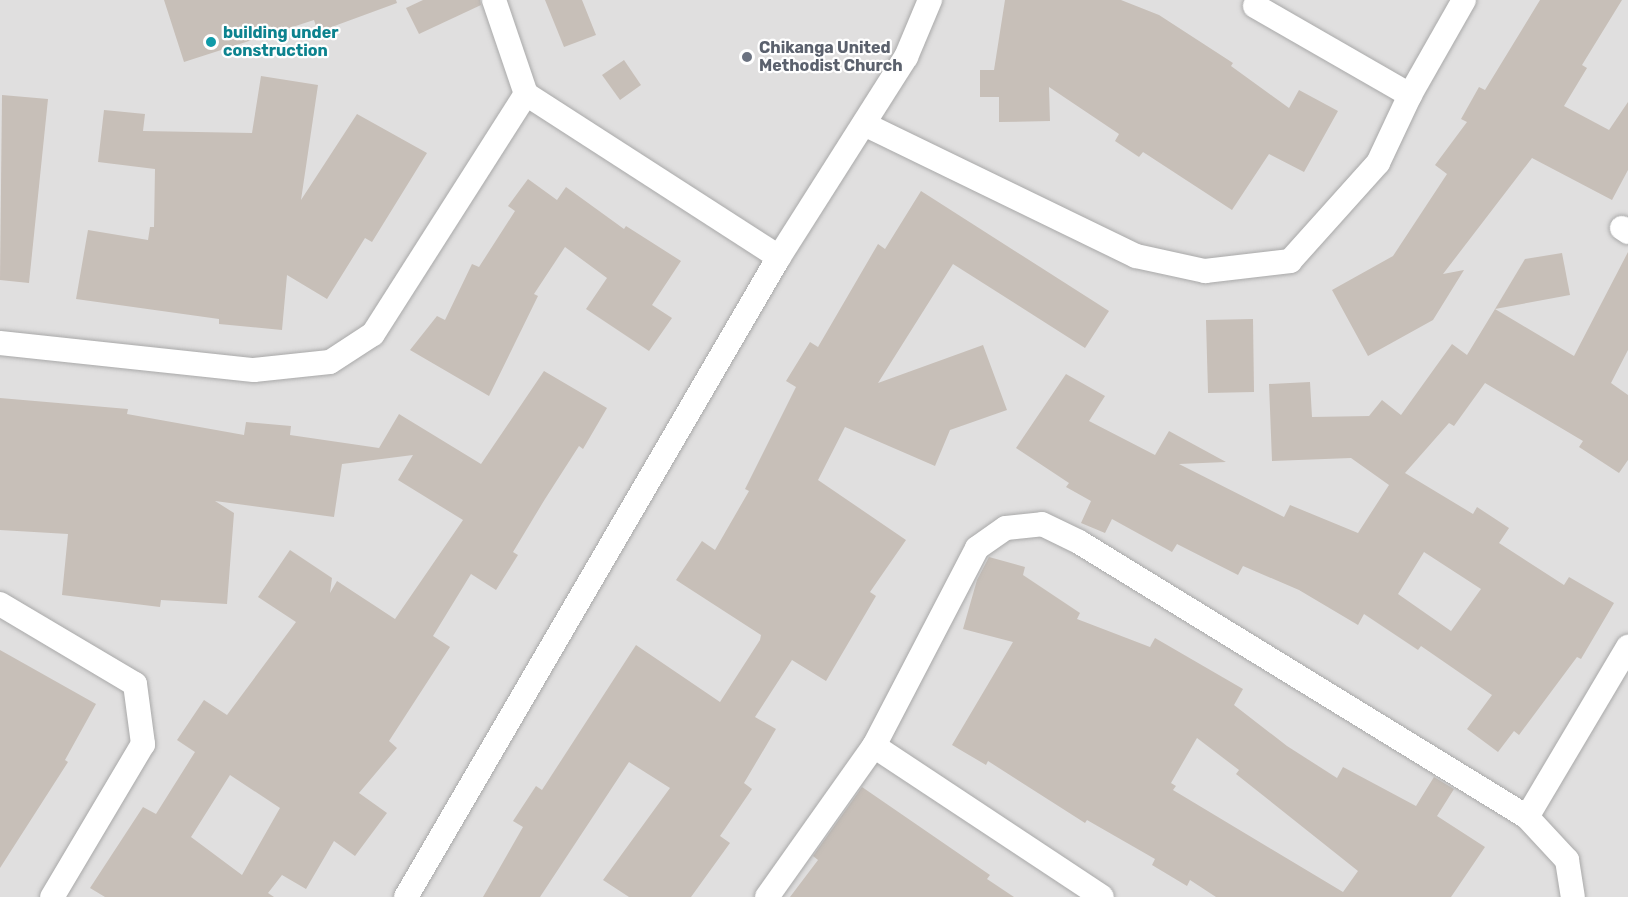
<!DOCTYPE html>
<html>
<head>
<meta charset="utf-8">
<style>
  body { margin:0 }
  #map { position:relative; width:1628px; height:897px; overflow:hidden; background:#f2efe9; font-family:Rubik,sans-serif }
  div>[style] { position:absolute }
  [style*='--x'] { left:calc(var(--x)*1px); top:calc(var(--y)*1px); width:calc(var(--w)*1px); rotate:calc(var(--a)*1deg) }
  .residential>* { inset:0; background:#e0dfdf }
  .building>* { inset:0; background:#c7bfb8 }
  .roads { filter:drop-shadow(0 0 2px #a9a9a9) drop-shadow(0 0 2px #a9a9a9) }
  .minor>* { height:24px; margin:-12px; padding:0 12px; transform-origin:12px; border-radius:12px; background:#fff }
  .dots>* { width:16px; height:16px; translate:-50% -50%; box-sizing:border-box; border:3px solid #fff; border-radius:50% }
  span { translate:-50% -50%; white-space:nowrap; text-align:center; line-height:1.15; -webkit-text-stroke:4.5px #fff; paint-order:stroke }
  .culture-label { font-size:16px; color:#0d838f; font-weight:700 }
  .left { translate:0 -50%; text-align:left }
  .worship-label { font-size:16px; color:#5b616d; font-weight:700 }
</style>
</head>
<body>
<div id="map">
  <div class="residential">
    <div style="clip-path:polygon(0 0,1628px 0,1628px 897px,0 897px)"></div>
  </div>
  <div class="building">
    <div style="clip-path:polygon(164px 0,396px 0,397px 3px,318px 32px,314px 20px,184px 62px)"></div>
    <div style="clip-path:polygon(423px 0,480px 0,481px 5px,419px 34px,406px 8px)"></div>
    <div style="clip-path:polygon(545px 0,582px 0,596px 35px,564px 47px)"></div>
    <div style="clip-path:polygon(1005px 0,1121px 0,1159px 15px,1233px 63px,1231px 66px,1289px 108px,1299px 90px,1338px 111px,1304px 172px,1269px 154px,1232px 210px,1143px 152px,1139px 157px,1115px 141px,1119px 134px,1049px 87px,1050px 121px,999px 122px,999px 97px,980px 97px,980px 70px,994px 70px)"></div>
    <div style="clip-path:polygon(1540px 0,1622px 0,1582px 65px,1587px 68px,1564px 106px,1609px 130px,1628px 102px,1628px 170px,1612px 200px,1532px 158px,1443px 274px,1464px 270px,1433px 320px,1368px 356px,1332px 290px,1393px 256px,1447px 174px,1435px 165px,1467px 122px,1461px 119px,1479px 87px,1485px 90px)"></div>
    <div style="clip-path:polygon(624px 60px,641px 85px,620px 100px,602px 75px)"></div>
    <div style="clip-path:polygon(261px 76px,318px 85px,301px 200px,357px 114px,427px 153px,372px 242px,365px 238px,327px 299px,287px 275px,282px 330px,219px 324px,219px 319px,76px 299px,88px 230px,148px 240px,150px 227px,154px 227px,155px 169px,98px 162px,104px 110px,145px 114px,143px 131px,252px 133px)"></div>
    <div style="clip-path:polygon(2px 95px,48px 99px,29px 283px,0 280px)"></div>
    <div style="clip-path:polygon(528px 179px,557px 200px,566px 187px,624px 229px,626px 226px,681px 261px,652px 305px,672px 318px,649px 351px,586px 309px,607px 278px,565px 247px,534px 294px,538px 296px,489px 396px,410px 350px,437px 316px,445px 320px,472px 264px,479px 267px,515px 211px,508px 206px)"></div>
    <div style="clip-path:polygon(921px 191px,1109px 311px,1085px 348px,953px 264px,878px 383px,983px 345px,1007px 410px,950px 430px,935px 466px,845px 427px,818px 480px,906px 540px,870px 592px,876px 596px,826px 681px,792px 660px,755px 717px,776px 729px,744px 783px,752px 789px,720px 836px,730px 843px,691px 897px,629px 897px,603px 880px,670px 788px,629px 762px,540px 897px,483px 897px,523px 827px,513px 821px,536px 786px,542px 790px,636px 645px,720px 702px,760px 640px,761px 635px,676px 580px,702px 541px,715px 550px,749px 491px,745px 489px,796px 387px,786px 381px,810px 342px,818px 347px,878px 244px,885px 249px)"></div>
    <div style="clip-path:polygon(evenodd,1628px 252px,1628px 350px,1611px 383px,1628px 395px,1628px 460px,1619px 473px,1579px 447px,1583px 441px,1485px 383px,1454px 426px,1449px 423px,1405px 473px,1473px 514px,1477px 507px,1509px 528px,1499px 543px,1564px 585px,1569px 577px,1614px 603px,1581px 659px,1577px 657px,1519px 735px,1514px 731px,1498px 752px,1467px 729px,1492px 695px,1421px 646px,1418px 650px,1364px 614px,1358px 625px,1299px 590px,1243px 566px,1238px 575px,1177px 544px,1172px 552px,1112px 519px,1105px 533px,1081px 523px,1091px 501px,1066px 487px,1069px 483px,1016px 448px,1066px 374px,1105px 396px,1089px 421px,1155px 455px,1169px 431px,1226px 462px,1179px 464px,1284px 517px,1290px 505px,1358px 533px,1389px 485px,1351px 458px,1272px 461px,1269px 384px,1310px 382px,1312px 417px,1369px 416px,1382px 400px,1401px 415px,1452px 344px,1467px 355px,1495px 309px,1574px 356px,1628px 252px,1424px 552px,1481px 589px,1451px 631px,1398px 594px,1424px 552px)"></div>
    <div style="clip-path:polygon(1562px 253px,1570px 295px,1495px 309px,1525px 259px)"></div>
    <div style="clip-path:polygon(1253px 319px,1254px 392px,1208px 393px,1206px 320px)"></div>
    <div style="clip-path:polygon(evenodd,544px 371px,607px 408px,583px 449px,579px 446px,545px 499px,513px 552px,518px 555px,496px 590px,471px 574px,433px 636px,450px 647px,389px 741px,397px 748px,359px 793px,387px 813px,355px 856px,334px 841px,306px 889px,282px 875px,268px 893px,274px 897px,105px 897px,90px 888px,143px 807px,156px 814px,195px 752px,177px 740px,204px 700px,227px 715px,296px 622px,258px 597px,290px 550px,332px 578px,330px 593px,337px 581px,395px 619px,463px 520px,398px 480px,413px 455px,342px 464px,334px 517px,215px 501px,234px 513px,227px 604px,161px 600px,160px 607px,62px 595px,68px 534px,0 530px,0 398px,128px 409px,127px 414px,244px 435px,246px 422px,291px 426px,290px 435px,379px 448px,399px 414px,481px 464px,544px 371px,230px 775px,280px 808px,242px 875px,191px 837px,230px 775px)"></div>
    <div style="clip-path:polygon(evenodd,989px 557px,1025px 567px,1023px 575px,1080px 613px,1077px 619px,1150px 647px,1155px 638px,1243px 689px,1234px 705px,1287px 746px,1337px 778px,1343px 767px,1416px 806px,1434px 777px,1454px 789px,1437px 816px,1485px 847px,1451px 897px,1216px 897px,1190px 880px,1187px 886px,1152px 865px,1155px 859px,1087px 820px,1085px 823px,988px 761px,986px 765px,952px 745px,1013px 642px,963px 629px,977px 580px,989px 557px,1197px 738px,1239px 770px,1236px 774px,1358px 871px,1343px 892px,1173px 790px,1176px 786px,1171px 783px,1197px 738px)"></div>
    <div style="clip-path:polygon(0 650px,96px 704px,65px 760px,68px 762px,0 868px)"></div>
    <div style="clip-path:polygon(862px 787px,990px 875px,987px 879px,1014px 897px,790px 897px,818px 860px,813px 856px)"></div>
  </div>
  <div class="roads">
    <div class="minor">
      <div style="--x:494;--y:0;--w:99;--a:71.2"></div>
      <div style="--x:526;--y:94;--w:301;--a:32.8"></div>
      <div style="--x:1255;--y:6;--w:179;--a:29.9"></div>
      <div style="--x:864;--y:124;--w:302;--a:25.9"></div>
      <div style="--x:1136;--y:256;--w:71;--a:12.3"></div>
      <div style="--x:1205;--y:271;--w:86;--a:-6.7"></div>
      <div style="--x:1290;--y:261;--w:132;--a:-48.1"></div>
      <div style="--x:1378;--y:163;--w:75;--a:-64.8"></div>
      <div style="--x:1410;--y:95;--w:109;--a:-60.4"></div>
      <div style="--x:1622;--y:228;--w:7;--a:34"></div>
      <div style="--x:0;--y:343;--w:255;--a:6.1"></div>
      <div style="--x:254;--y:370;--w:76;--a:-6"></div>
      <div style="--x:330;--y:362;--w:51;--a:-33.1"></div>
      <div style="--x:373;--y:334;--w:285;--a:-57.5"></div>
      <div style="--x:0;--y:604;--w:157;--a:30.7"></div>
      <div style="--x:135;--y:684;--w:61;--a:82.4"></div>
      <div style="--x:143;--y:744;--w:178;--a:120.7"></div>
      <div style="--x:874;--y:746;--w:273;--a:33.5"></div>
      <div style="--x:1527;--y:817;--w:198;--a:-59.3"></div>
      <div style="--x:406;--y:897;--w:741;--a:-59.77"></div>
      <div style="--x:779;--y:257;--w:237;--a:-57.6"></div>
      <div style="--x:906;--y:57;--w:62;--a:-67.2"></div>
      <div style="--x:767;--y:897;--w:185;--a:-54.7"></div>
      <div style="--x:874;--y:746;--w:223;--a:-62.5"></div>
      <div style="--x:977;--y:548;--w:35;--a:-35"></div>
      <div style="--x:1006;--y:528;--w:36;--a:-6"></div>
      <div style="--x:1042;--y:524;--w:41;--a:25.9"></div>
      <div style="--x:1079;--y:542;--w:526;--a:31.54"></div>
      <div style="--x:1527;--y:817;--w:59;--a:47.1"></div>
      <div style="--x:1567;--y:860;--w:37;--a:81"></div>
    </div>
  </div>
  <div class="dots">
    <div style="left:211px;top:42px;background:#0f9aa8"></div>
    <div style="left:747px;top:57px;background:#6b7280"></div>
  </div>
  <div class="culture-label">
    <span class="left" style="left:223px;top:42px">building under<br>construction</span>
  </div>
  <div class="worship-label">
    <span class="left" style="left:759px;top:57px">Chikanga United<br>Methodist Church</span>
  </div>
</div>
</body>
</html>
